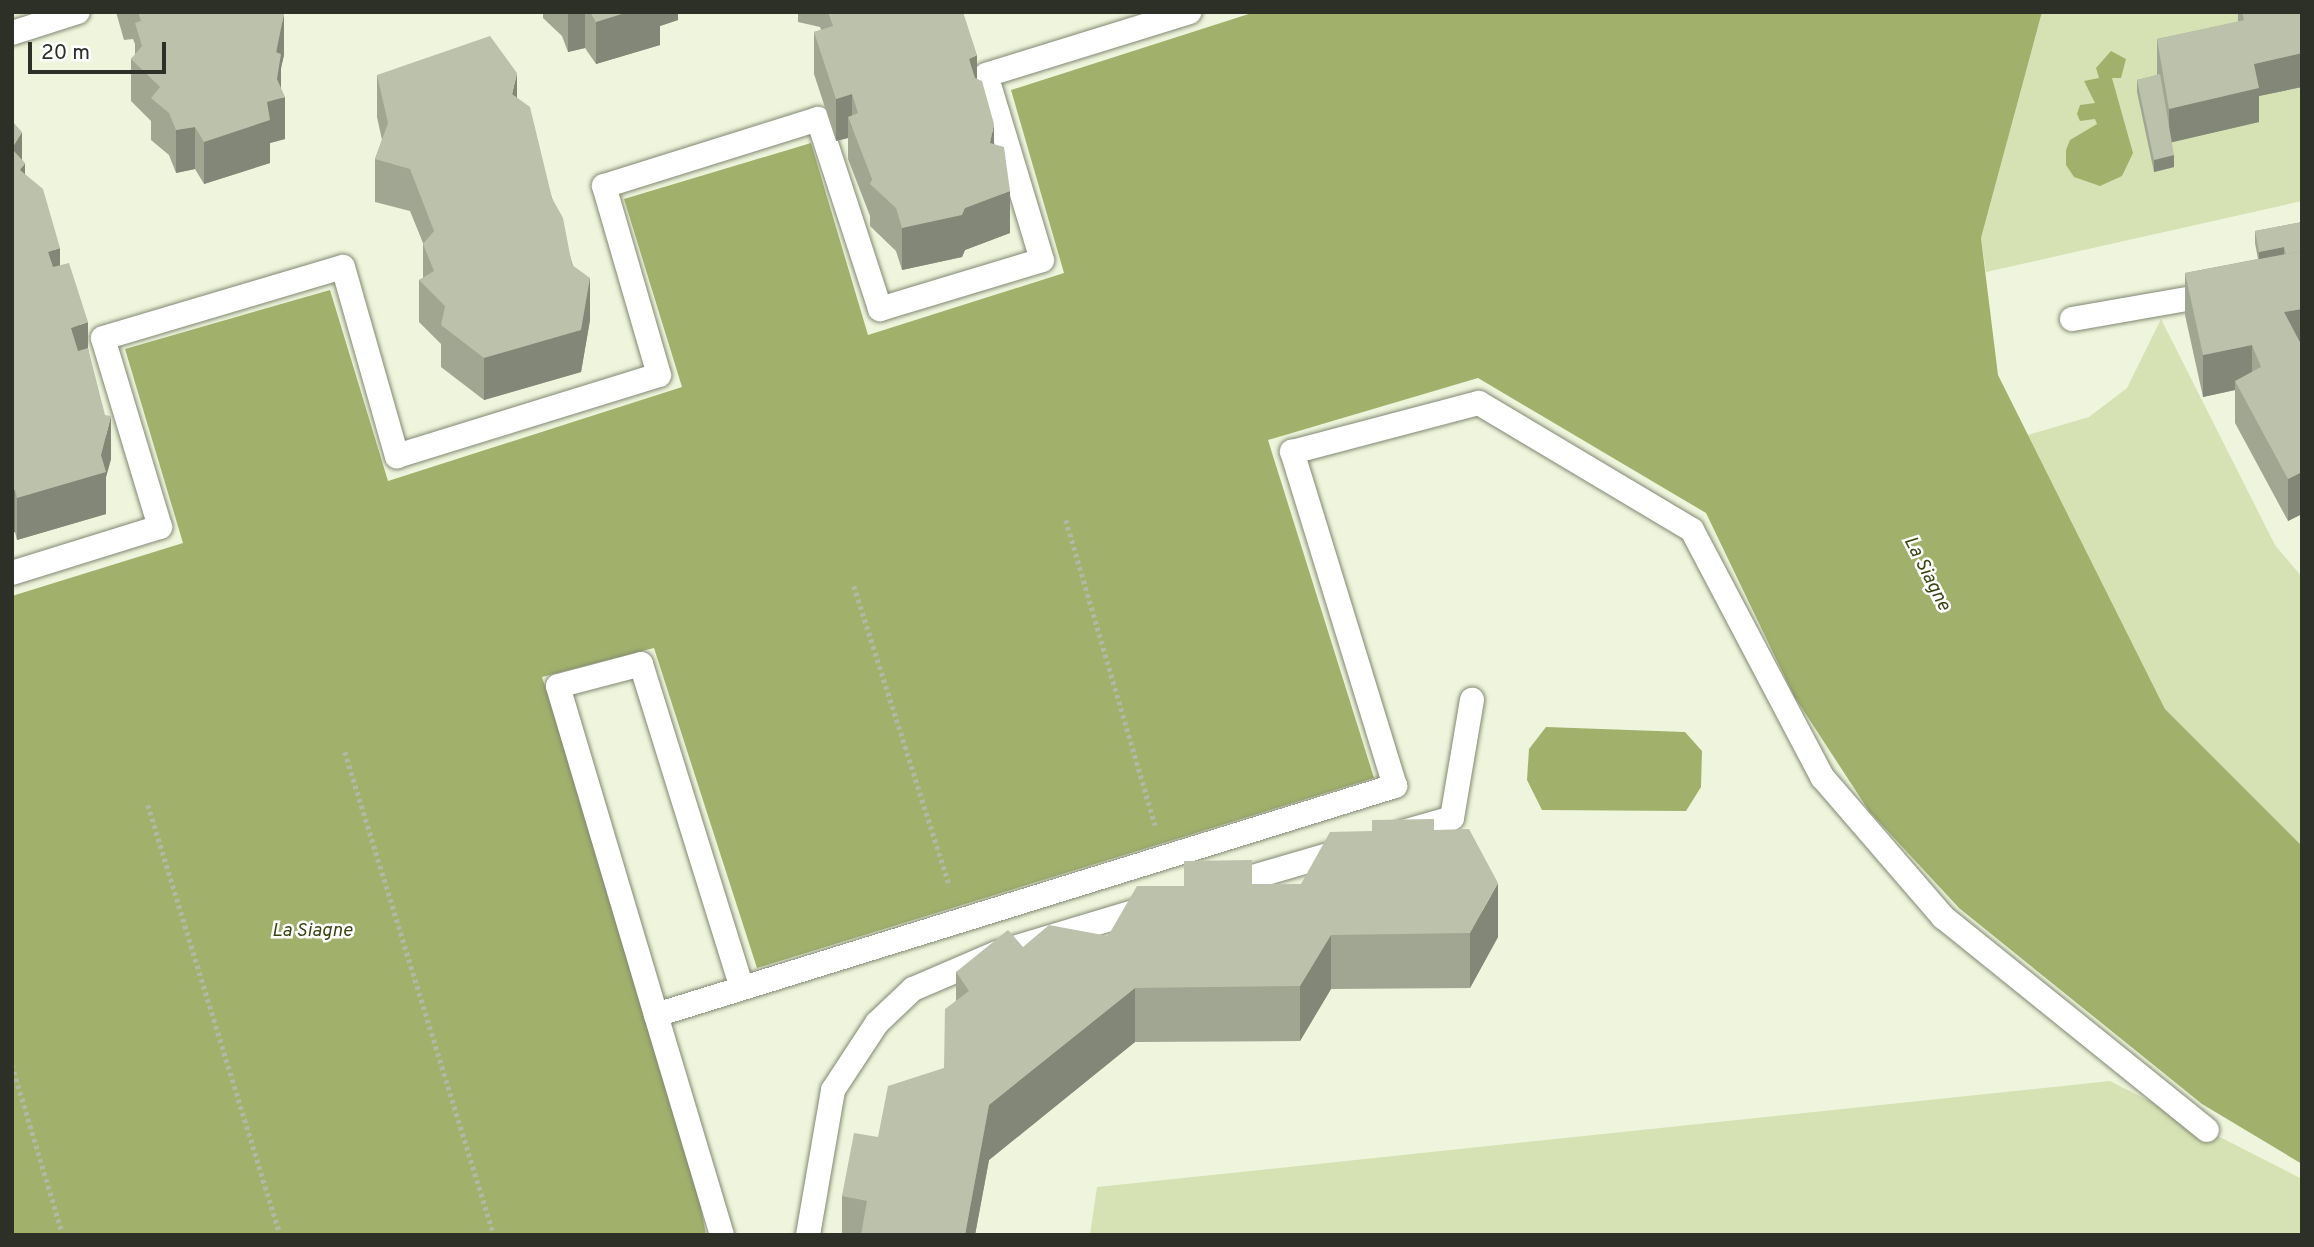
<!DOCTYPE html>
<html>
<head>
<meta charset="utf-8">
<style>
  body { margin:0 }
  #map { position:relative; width:2314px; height:1247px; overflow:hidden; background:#eef5dc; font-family:Overpass,sans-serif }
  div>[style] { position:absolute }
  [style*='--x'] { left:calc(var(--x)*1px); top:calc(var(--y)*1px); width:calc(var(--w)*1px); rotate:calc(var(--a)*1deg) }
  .green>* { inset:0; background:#d6e2b4 }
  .water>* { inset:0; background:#a1b16c }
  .path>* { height:4.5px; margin-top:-2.25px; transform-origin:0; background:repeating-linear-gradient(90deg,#b2b8a4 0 3.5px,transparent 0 7px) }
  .roads { filter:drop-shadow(0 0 2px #818771) drop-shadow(0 0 2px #818771) }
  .service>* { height:24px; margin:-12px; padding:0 12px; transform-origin:12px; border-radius:12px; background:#fff }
  .wall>* { inset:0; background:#a1a692 }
  .shaded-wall>* { inset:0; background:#838777 }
  .building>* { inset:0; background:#bbc1aa }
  span { translate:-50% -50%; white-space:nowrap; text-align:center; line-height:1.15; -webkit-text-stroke:5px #fff; paint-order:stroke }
  .water-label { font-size:19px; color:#3b4511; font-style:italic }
  .frame { position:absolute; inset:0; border:14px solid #2d3027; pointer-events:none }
  .scale { position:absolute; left:28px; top:42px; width:138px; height:32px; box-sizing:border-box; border:4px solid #2d3027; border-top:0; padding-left:9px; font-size:21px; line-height:24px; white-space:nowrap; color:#2d3027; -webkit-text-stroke:5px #fff; paint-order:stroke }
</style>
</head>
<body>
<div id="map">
  <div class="green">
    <div style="clip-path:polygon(2042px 12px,2302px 12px,2302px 201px,1986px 272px,1981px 238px)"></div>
    <div style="clip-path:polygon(2161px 319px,2275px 545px,2302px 577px,2302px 846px,2165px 709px,2028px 435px,2089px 417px,2127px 388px)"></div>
    <div style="clip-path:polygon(2110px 1081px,2302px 1179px,2302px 1235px,1090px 1235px,1097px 1187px)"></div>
  </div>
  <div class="water">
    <div style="clip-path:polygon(1255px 12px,2042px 12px,1981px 238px,1998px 375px,2165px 709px,2302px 846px,2302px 1164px,2202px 1104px,1959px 908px,1869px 811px,1794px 696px,1706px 513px,1478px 378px,1268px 440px,1374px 778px,757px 968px,654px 648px,542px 677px,681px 1099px,706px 1235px,12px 1235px,12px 596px,183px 543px,125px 349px,330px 290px,388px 481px,682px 387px,624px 199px,811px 143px,868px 335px,1064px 273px,1011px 90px)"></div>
    <div style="clip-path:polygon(2111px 51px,2126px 59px,2121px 78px,2112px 78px,2133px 153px,2122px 176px,2100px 186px,2074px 177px,2066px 165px,2066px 150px,2070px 140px,2097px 124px,2095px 119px,2080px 121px,2077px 114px,2080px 105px,2095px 103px,2084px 81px,2099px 78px,2096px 68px)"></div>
    <div style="clip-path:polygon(1546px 727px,1685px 732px,1702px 751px,1701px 787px,1686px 811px,1542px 810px,1527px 780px,1529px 749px)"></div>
  </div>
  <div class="path">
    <div style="--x:1066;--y:520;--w:318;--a:73.7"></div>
    <div style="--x:854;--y:586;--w:315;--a:72.3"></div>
    <div style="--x:345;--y:752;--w:505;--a:72.86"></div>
    <div style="--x:148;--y:805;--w:450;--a:72.9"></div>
    <div style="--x:12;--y:1065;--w:177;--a:73.3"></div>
  </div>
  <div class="roads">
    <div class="service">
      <div style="--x:12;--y:33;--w:69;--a:-17.7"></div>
      <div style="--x:2072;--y:319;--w:145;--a:-9.9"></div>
      <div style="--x:12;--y:573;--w:155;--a:-17.3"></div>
      <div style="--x:160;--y:527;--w:197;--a:-106.8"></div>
      <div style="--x:103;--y:338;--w:250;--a:-16.5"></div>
      <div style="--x:343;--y:267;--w:197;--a:74.1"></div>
      <div style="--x:397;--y:456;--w:274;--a:-17.2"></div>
      <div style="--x:659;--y:375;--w:197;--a:-106.2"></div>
      <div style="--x:604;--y:186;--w:224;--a:-17.4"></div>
      <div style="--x:818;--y:119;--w:200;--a:71.9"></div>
      <div style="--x:880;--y:309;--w:169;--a:-16.8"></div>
      <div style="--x:1042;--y:260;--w:193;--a:-106.8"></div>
      <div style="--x:986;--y:75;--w:213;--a:-17.2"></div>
      <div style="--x:1403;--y:832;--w:51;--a:-15.9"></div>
      <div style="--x:1452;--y:818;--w:120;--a:-80.4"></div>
      <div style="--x:1222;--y:886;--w:128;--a:-16.3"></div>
      <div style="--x:656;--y:1015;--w:343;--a:-106.6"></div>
      <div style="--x:558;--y:686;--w:86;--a:-14.8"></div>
      <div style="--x:641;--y:664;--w:339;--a:72.7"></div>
      <div style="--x:722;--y:1235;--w:230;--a:-106.7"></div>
      <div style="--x:656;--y:1015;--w:774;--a:-17.22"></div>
      <div style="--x:1395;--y:786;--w:350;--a:-107.1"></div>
      <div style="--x:1292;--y:452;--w:193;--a:-14.7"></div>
      <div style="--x:1479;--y:403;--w:248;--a:30.8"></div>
      <div style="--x:1692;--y:530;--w:280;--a:62.2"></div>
      <div style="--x:1823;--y:778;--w:184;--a:49.2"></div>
      <div style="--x:1943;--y:917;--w:339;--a:38.9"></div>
      <div style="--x:808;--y:1235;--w:147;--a:-80.2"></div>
      <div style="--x:833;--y:1090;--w:80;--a:-56.7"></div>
      <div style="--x:877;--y:1023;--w:50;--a:-43.4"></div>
      <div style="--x:913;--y:989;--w:91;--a:-23.2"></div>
      <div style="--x:997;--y:953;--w:160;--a:-16.7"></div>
    </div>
  </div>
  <div class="wall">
    <div style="clip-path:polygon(116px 12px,282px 12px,284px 55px,281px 68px,281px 89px,285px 139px,270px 143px,270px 163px,204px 184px,195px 169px,176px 173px,169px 155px,151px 140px,151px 121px,131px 101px,131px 59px,135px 55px,135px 44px,133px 39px,124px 40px)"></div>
    <div style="clip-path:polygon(543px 12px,678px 12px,678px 20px,660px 26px,660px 45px,596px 64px,585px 48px,568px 52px,562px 36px,543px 18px)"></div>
    <div style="clip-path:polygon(798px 12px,963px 12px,977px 79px,994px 145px,1010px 233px,965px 250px,962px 257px,902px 270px,896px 251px,870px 226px,870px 216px,848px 159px,848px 138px,836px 141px,814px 74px,814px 32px,821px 30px,820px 27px,798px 22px)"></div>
    <div style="clip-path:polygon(2238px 12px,2302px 12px,2302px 87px,2259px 96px,2259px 122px,2171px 142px,2174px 167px,2154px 172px,2137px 92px,2137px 80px,2157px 75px,2157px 39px,2238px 22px)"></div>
    <div style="clip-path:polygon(377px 75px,517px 97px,552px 198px,590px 320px,581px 372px,484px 400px,441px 367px,441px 344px,419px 322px,419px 280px,423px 278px,423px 243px,410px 211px,375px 202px,375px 159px,382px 140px,377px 117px)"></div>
    <div style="clip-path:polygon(22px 159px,25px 174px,60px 266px,88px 348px,111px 459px,106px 477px,106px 514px,17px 540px,15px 532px,12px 533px)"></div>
    <div style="clip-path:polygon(2302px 222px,2302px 514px,2288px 521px,2235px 423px,2235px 390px,2203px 397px,2185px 315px,2185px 273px,2258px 259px,2255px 243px,2255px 231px)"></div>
    <div style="clip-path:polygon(1434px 830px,1498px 937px,1470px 988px,1331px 989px,1300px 1041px,1135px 1042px,989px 1160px,975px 1235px,842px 1235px,842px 1196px,878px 1137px,944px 1068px,956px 1001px,956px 972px,1023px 947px,1108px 936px,1184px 886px,1301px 884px)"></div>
  </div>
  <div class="shaded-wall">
    <div style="clip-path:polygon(568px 12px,585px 12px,585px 48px,568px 52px)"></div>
    <div style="clip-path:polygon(628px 12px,678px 12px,678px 20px,660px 26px,660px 45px,596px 64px,596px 22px)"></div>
    <div style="clip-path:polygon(284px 13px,284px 55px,281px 68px,281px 98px,285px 97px,285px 139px,270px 143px,270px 163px,204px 184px,204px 142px,267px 102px)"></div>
    <div style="clip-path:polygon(2302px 53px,2302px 87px,2259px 96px,2259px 122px,2169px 143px,2169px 109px,2254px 64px)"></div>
    <div style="clip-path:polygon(977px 55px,977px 98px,969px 59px)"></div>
    <div style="clip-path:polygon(517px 73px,517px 115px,512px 94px)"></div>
    <div style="clip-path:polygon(852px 94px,852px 128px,848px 117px,848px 138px,836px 141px,836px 99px)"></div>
    <div style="clip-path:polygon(994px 124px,994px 166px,990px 143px)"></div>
    <div style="clip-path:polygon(195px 127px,195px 169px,176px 173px,176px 130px)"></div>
    <div style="clip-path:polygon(22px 132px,22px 168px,25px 163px,25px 205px,12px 190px,12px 148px)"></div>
    <div style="clip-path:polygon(2174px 155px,2174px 167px,2154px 172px,2154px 160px)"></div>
    <div style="clip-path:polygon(1010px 191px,1010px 233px,965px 250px,962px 257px,902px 270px,902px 228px,965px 208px)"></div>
    <div style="clip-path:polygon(2284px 247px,2284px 259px,2259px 264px,2259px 252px)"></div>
    <div style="clip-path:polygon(60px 248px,60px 290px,48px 252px)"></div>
    <div style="clip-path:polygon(590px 278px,590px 320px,581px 372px,484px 400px,484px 358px)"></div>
    <div style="clip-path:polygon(2302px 309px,2302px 351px,2284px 312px)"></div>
    <div style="clip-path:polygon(88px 322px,88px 364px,71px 371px,71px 328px)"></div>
    <div style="clip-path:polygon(2252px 345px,2252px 387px,2235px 381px,2235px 390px,2203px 397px,2203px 355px)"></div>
    <div style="clip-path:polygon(111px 416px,111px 459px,106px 477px,106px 514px,17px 540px,17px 498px,101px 455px)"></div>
    <div style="clip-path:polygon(2302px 472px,2302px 514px,2288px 521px,2288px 479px)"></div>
    <div style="clip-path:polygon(15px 490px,15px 532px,12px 533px,12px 491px)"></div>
    <div style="clip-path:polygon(1498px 883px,1498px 937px,1470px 988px,1470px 933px)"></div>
    <div style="clip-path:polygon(1331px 935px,1331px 989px,1300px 1041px,1300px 986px)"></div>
    <div style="clip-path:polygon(1135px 988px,1135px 1042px,989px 1160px,975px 1235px,965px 1235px,989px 1105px)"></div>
  </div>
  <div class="building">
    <div style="clip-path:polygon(138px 12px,284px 13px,276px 52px,281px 54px,277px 79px,285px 97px,267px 102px,270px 120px,204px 142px,195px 127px,176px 130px,169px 113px,151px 98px,160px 87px,131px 59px,142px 46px,135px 23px,141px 21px)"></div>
    <div style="clip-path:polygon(590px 12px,628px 12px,596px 22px)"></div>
    <div style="clip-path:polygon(828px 12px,963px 12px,977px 55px,969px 59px,975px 78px,982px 81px,994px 124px,990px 143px,1004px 147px,1010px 191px,965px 208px,962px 215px,902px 228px,896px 208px,870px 184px,872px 179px,848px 117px,858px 113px,852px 94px,836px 99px,814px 32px,833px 26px)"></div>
    <div style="clip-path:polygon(2242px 12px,2302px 12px,2302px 53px,2254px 64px,2259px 88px,2169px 109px,2157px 39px,2244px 20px)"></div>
    <div style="clip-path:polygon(490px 36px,517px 73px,512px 94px,530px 107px,552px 198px,563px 218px,572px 265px,590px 278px,581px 330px,484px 358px,441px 325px,445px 306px,419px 280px,434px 271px,423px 244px,434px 231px,410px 169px,375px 159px,388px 123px,377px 75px)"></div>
    <div style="clip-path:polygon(2160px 74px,2174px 155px,2154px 160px,2137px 80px)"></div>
    <div style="clip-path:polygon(12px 121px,22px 132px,12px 148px)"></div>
    <div style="clip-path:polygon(12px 149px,25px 163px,20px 170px,43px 189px,60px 248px,48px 252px,53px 267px,69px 263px,88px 322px,71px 328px,78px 351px,88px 348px,105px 415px,111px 416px,101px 455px,106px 472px,17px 498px,15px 490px,12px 491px)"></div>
    <div style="clip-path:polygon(2302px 222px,2302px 251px,2286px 254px,2284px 247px,2259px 252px,2255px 231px)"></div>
    <div style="clip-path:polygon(2302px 251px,2302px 309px,2284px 312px,2302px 346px,2302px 472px,2288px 479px,2235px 381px,2261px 367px,2252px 345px,2203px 355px,2185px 273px)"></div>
    <div style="clip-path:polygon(1434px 819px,1434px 830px,1469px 829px,1498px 883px,1470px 933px,1331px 935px,1300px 986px,1135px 988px,989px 1105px,965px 1235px,861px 1235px,867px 1201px,842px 1196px,854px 1133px,878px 1137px,888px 1086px,944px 1068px,945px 1009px,969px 991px,956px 972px,1008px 930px,1023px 947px,1049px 925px,1108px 936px,1137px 886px,1184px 886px,1184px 861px,1252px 860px,1252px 884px,1301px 884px,1330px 832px,1372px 831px,1372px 820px)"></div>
  </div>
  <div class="water-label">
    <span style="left:1926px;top:574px;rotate:63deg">La Siagne</span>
    <span style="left:312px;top:932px">La Siagne</span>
  </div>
  <div class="frame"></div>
  <div class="scale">20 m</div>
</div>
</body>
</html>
